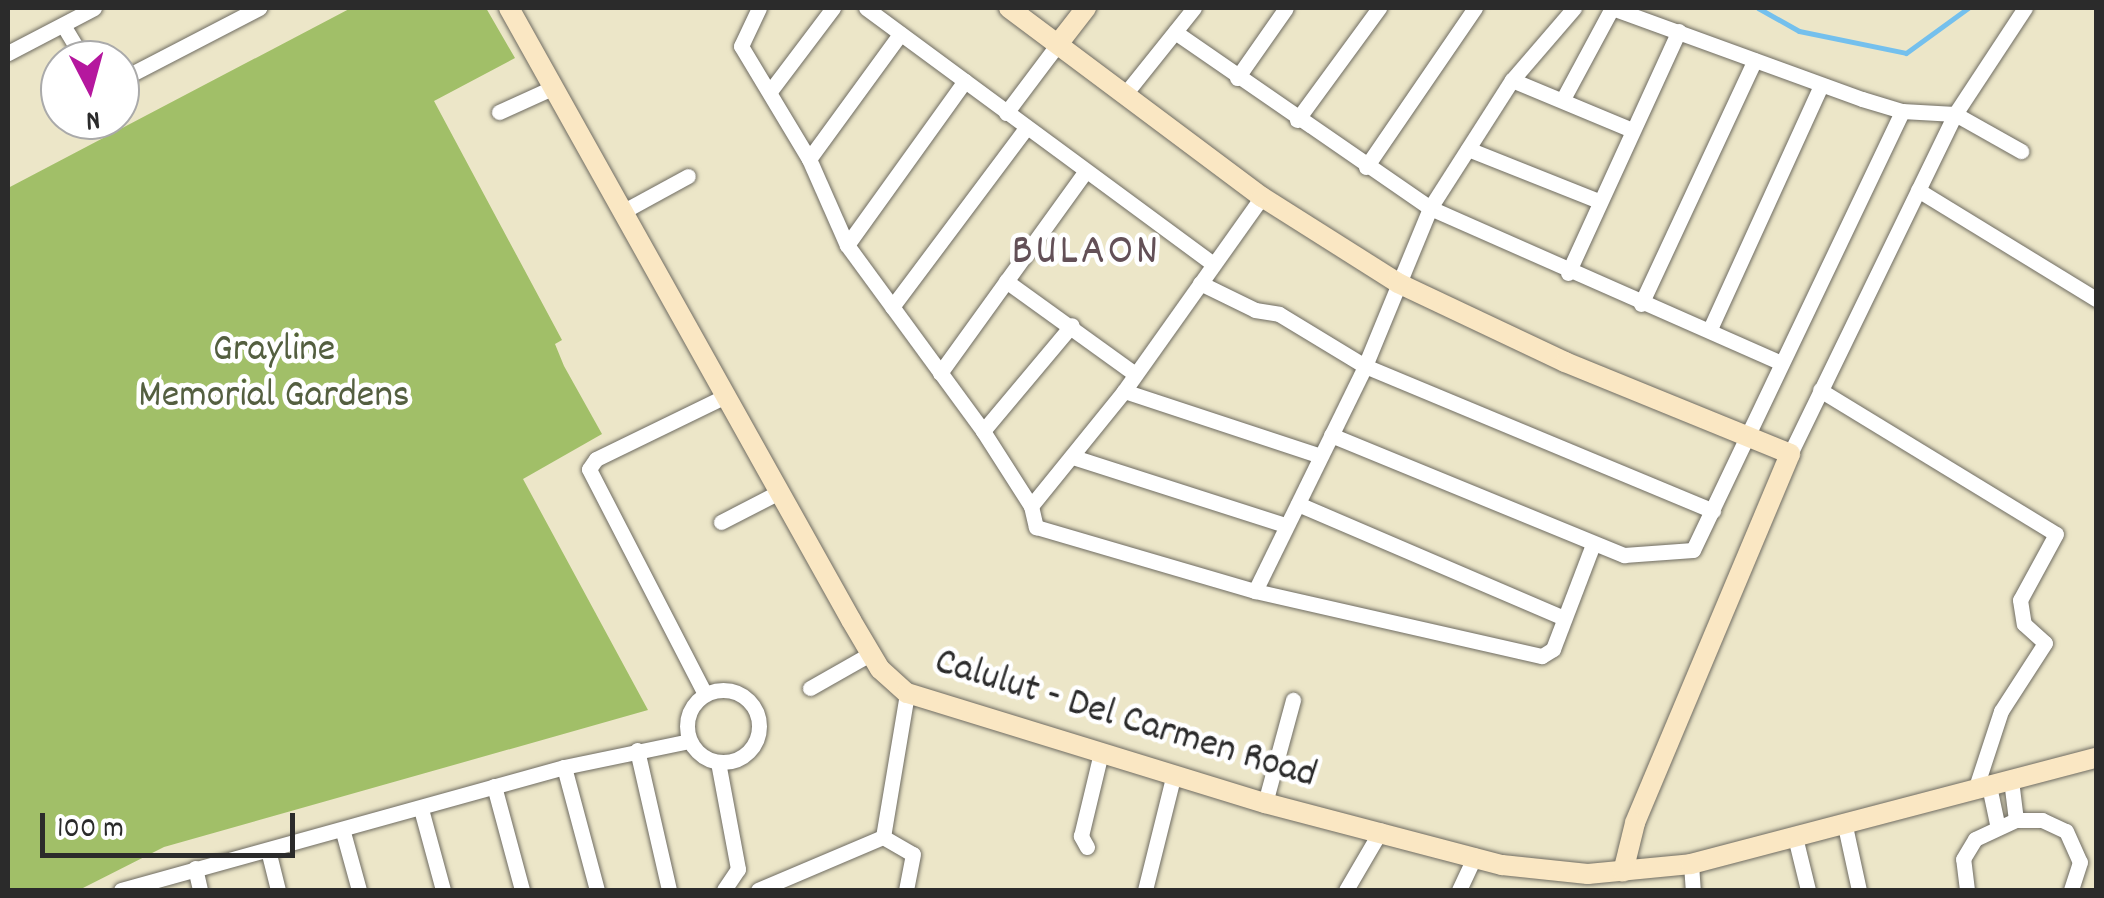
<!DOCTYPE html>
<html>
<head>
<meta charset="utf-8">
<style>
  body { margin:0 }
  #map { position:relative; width:2104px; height:898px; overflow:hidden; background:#ece6c8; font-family:Dekko,sans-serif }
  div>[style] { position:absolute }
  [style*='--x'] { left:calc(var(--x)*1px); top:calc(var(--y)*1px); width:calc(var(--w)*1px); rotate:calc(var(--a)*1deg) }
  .green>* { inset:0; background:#a1bf68 }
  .stream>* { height:5px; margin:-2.5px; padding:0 2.5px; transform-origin:2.5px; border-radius:2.5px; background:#74c0ed }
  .roads { filter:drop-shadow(0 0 2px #6f6c62) drop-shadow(0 0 2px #6f6c62) }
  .street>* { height:15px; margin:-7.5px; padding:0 7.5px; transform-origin:7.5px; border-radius:7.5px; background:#fff }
  .street>.ring { margin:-7.5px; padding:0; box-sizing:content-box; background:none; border:15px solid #fff; border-radius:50% }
  .secondary>* { height:20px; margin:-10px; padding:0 10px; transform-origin:10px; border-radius:10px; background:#fae7c3 }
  span { translate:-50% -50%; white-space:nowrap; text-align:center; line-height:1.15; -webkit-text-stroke:9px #fff; paint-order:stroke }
  .park-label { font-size:40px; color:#545f40 }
  .street-label { font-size:40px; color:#2b2b2b }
  .quarter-label { font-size:45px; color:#635057; letter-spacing:2.5px }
  .frame { position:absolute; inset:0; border:10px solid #2b2b2b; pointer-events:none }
  .north { position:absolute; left:40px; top:40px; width:100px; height:100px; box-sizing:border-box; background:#fff; border:2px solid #aaa; border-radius:50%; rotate:174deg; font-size:28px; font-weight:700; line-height:40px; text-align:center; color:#2b2b2b }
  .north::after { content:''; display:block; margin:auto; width:35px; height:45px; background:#b5179e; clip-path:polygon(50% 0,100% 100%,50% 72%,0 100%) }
  .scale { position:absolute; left:40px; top:813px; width:255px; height:45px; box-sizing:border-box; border:5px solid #2b2b2b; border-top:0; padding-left:12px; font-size:30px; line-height:35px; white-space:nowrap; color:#2b2b2b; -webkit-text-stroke:8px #fff; paint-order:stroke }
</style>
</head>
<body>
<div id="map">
  <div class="green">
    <div style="clip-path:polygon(351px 8px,486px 8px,515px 58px,434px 101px,562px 340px,555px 344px,564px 366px,602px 434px,523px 479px,648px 710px,164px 847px,79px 890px,8px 890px,8px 188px)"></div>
  </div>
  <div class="stream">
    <div style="--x:1758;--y:8;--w:47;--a:29.3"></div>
    <div style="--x:1799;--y:31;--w:109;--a:11.6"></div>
    <div style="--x:1906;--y:53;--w:77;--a:-36"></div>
  </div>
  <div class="roads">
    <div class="street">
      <div style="--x:759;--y:8;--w:42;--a:115.3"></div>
      <div style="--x:741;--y:46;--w:132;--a:59"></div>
      <div style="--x:809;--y:159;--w:94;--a:66.2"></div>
      <div style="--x:847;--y:245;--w:230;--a:53.8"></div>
      <div style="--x:983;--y:431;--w:89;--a:57.4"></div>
      <div style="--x:1031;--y:506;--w:22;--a:77"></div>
      <div style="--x:1036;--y:527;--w:228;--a:16.3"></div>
      <div style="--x:1255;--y:591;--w:294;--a:12.8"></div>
      <div style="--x:1542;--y:656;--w:13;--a:-32"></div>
      <div style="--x:1553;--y:649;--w:112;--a:-69.1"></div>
      <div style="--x:866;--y:8;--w:430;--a:36.4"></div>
      <div style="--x:1612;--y:8;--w:266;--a:20"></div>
      <div style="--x:1862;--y:99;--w:42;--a:16.7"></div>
      <div style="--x:1902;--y:111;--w:53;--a:3.2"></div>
      <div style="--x:1955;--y:114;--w:76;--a:29.3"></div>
      <div style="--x:63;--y:25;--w:41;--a:59"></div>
      <div style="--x:1175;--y:32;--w:310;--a:34.6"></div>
      <div style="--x:1430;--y:208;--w:384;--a:23.8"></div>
      <div style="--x:8;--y:53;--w:97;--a:-27.6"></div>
      <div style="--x:1237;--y:78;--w:85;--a:-55"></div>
      <div style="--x:120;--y:80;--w:157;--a:-27.4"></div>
      <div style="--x:1512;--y:80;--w:130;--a:22.6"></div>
      <div style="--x:771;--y:90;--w:103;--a:-52.9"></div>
      <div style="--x:1125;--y:94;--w:110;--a:-51.3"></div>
      <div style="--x:1563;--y:99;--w:103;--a:-61.7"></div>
      <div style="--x:499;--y:112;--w:60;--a:-24.4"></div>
      <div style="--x:1006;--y:113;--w:86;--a:-53"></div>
      <div style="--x:1297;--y:120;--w:139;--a:-53.8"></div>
      <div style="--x:1468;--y:149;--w:141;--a:21.7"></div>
      <div style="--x:809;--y:159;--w:155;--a:-53.9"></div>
      <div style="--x:1366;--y:167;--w:193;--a:-55.6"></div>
      <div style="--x:1918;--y:190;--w:209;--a:31.5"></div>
      <div style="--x:622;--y:212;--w:75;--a:-28.6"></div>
      <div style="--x:847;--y:245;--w:202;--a:-54.3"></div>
      <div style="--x:1568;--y:273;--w:266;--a:-65.4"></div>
      <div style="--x:1006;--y:281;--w:159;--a:35.8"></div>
      <div style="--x:1200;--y:283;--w:61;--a:26.1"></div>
      <div style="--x:1255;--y:310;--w:24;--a:9"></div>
      <div style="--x:1279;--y:314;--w:100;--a:31.2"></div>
      <div style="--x:1365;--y:366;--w:377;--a:22.6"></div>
      <div style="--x:1641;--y:304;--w:269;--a:-65"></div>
      <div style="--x:892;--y:307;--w:224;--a:-53.2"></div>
      <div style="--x:1710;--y:329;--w:268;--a:-65.5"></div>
      <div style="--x:940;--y:373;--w:248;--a:-54.2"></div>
      <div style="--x:1820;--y:390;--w:276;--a:31.4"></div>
      <div style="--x:2056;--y:534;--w:75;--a:118.6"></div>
      <div style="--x:2020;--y:600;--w:24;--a:81"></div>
      <div style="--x:2024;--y:624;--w:28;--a:42"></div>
      <div style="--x:2045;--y:643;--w:81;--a:122.9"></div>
      <div style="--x:2001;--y:711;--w:83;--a:108.2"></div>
      <div style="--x:1124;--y:391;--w:206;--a:18.3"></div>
      <div style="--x:983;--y:431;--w:138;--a:-50"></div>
      <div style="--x:1331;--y:435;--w:317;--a:22.3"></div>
      <div style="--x:1624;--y:555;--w:69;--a:-4.1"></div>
      <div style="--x:1693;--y:550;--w:486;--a:-64.5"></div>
      <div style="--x:1790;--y:454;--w:378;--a:-64.1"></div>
      <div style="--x:1955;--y:114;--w:127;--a:-56.6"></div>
      <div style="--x:1073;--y:457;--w:223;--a:17.8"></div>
      <div style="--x:1298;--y:504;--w:289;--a:23.2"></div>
      <div style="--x:1031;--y:506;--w:148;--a:-51"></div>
      <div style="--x:1124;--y:391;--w:238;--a:-54.6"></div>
      <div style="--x:721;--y:522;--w:65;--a:-27.3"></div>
      <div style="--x:1255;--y:591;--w:250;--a:-63.9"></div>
      <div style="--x:1365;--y:366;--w:171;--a:-67.6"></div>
      <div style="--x:1430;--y:208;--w:152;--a:-57.4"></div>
      <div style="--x:1512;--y:80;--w:95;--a:-49.3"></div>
      <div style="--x:810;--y:688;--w:69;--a:-29.5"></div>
      <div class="ring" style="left:687px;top:690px;width:57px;height:57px"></div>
      <div style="--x:705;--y:694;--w:253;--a:-117.3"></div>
      <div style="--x:589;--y:469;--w:12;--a:-55"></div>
      <div style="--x:596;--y:459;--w:144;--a:-25.9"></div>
      <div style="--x:637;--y:750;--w:144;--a:77.1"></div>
      <div style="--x:718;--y:762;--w:109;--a:79.4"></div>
      <div style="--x:738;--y:869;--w:25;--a:124"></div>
      <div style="--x:564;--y:767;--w:127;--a:75"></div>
      <div style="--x:2011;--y:780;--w:40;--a:82.9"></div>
      <div style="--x:494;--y:786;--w:108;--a:74.9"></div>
      <div style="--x:1989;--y:786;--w:40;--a:78"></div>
      <div style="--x:1265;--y:803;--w:107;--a:-74.8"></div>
      <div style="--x:421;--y:809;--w:84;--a:74.8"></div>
      <div style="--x:1845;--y:826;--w:66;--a:77.7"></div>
      <div style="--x:343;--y:832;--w:60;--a:74.6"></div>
      <div style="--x:883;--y:837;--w:34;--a:30"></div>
      <div style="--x:913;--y:854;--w:37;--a:101"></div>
      <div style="--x:1795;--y:837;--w:55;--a:76.2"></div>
      <div style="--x:1087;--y:847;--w:13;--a:-119"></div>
      <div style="--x:1081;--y:836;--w:81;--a:-76.5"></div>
      <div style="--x:268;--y:850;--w:41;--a:76"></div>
      <div style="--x:1691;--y:864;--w:26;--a:86"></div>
      <div style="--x:195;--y:868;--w:23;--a:77"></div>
      <div style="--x:121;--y:890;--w:460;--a:-15.5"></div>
      <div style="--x:564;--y:767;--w:128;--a:-11.7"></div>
      <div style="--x:758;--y:890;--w:136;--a:-23"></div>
      <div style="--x:883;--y:837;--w:146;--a:-80.5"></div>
      <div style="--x:1145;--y:890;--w:115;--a:-76"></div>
      <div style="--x:1346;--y:890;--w:69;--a:-59.7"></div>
      <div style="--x:1459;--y:890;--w:38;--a:-65"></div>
      <div style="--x:1967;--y:890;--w:31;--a:-97"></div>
      <div style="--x:1963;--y:859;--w:23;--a:-59"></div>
      <div style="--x:1975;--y:839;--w:45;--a:-24.9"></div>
      <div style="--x:2016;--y:820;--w:26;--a:0"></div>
      <div style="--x:2042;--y:820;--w:26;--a:25"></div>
      <div style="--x:2066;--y:831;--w:34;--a:66"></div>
      <div style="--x:2080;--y:862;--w:29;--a:108"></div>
    </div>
    <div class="secondary">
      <div style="--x:509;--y:8;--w:701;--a:60.8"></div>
      <div style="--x:851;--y:620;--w:57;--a:59.4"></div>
      <div style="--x:880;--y:669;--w:36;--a:42"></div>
      <div style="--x:907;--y:693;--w:375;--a:17.1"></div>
      <div style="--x:1265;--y:803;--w:245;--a:14.7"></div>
      <div style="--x:1502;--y:865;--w:86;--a:6"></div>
      <div style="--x:1588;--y:874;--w:103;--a:-5.5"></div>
      <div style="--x:1691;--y:864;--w:419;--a:-14.7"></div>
      <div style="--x:1009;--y:8;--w:316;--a:36.8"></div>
      <div style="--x:1262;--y:197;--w:161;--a:32.3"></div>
      <div style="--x:1398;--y:283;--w:185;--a:25.3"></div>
      <div style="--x:1565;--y:362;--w:243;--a:22.2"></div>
      <div style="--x:1790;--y:454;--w:400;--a:112.8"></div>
      <div style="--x:1635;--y:823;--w:50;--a:103.8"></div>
      <div style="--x:1058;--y:44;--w:46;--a:-52.1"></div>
    </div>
  </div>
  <div class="park-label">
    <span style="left:274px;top:375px">Grayline<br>Memorial Gardens</span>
  </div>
  <div class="street-label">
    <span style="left:1125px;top:721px;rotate:17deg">Calulut - Del Carmen Road</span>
  </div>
  <div class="quarter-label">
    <span style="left:1086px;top:254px">BULAON</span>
  </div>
  <div class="frame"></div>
  <div class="north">N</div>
  <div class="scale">100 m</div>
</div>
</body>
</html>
